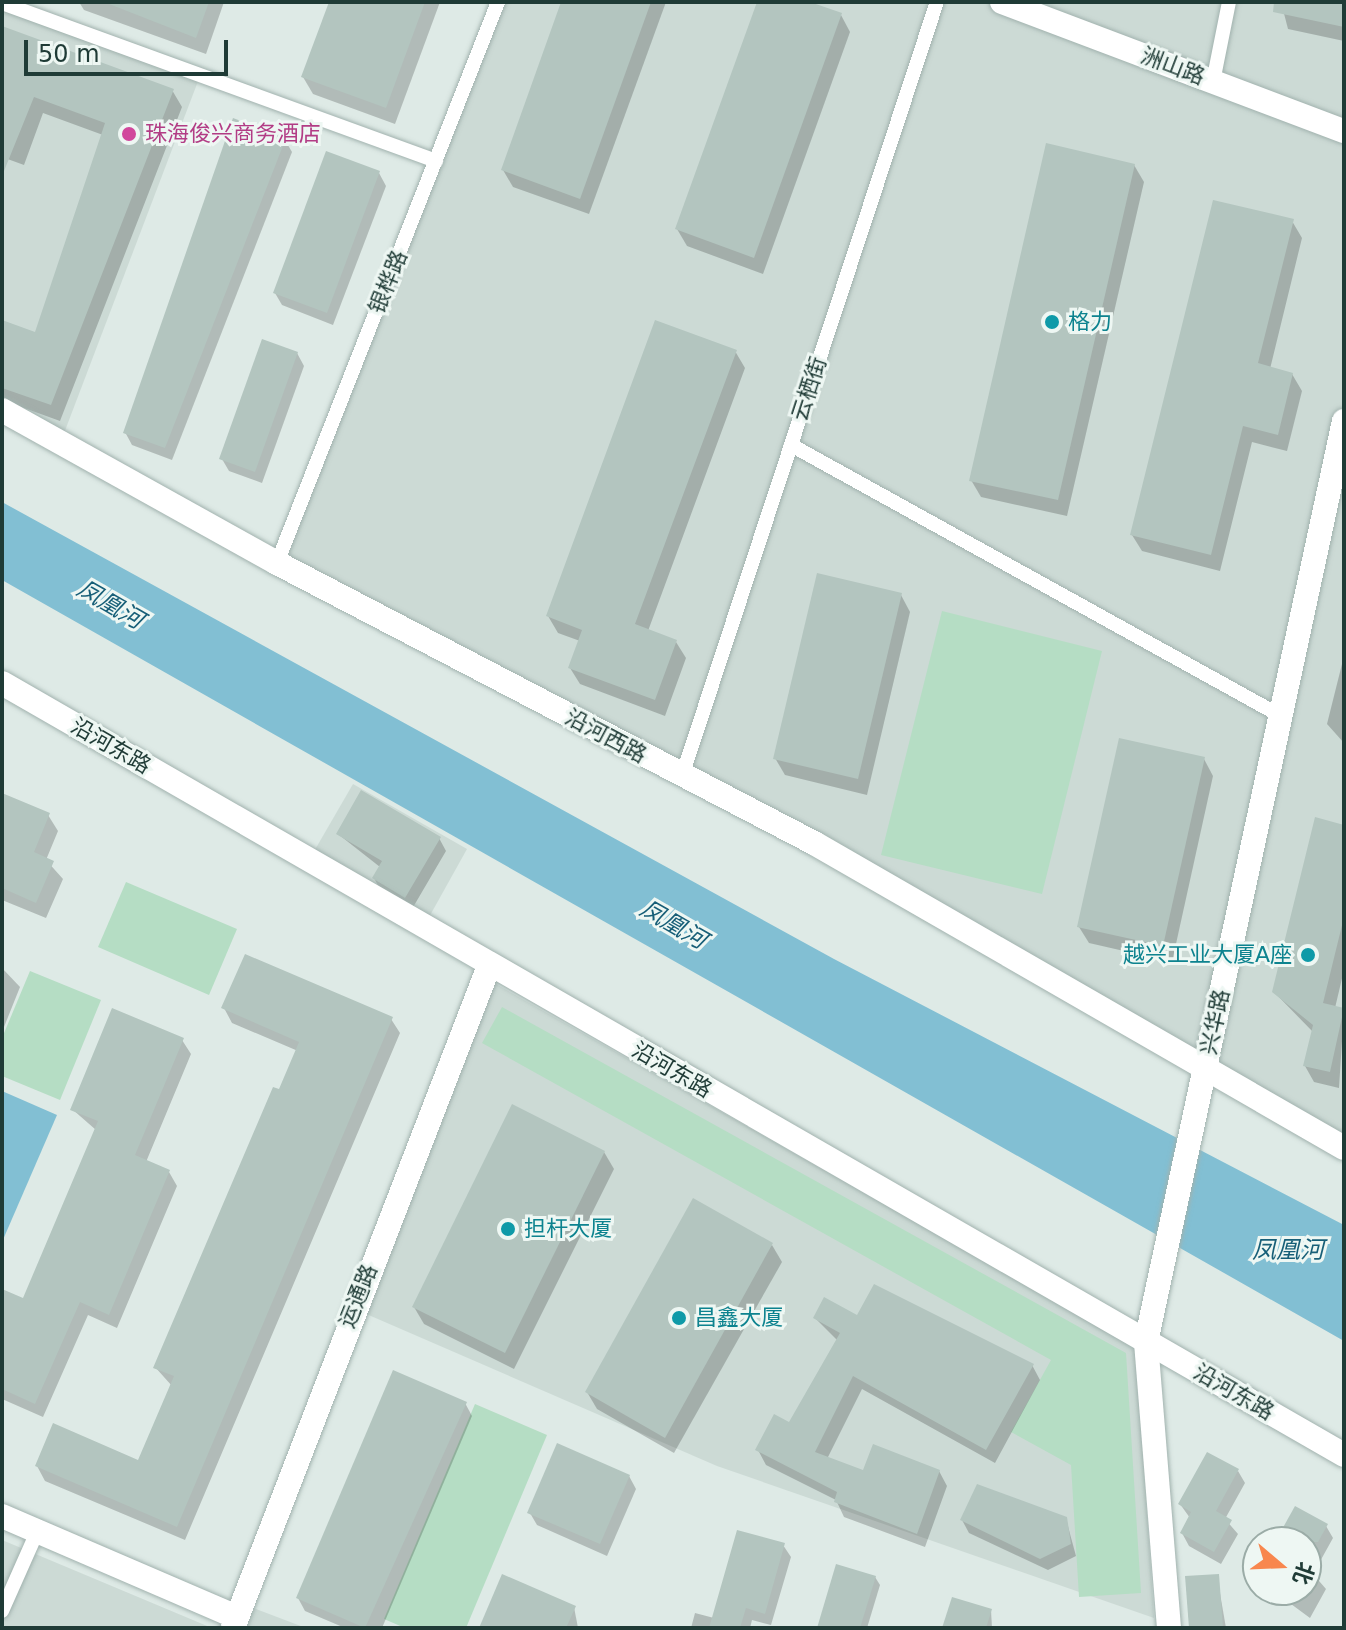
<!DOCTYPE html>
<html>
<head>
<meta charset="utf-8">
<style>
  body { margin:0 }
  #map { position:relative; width:1346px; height:1630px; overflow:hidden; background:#deeae6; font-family:"DejaVu Sans","Noto Sans SC",sans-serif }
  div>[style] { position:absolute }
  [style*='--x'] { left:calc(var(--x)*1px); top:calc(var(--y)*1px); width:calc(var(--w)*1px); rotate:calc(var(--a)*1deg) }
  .built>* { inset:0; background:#ccdad5 }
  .green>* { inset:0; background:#b5ddc4 }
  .water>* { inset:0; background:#82bfd3 }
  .shadow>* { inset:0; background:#0003 }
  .building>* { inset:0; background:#b3c5bf }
  .roads { filter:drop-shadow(0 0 2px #a1b2ae) drop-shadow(0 0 2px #a1b2ae) }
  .service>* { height:14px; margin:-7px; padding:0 7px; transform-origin:7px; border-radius:7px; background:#fff }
  .minor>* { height:24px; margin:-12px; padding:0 12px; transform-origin:12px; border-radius:12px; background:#fff }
  .dots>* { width:22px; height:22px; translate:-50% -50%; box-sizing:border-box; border:4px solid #eef7f3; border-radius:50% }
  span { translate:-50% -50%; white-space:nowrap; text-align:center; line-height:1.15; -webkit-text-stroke:6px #eef7f3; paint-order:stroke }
  .street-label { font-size:22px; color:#1f3b36 }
  .hotel-label { font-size:22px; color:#b23c85 }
  .left { translate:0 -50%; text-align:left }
  .culture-label { font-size:22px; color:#0d838f }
  .right { translate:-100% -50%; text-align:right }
  .water-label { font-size:24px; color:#175f78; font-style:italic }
  .frame { position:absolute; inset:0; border:4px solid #1f3b36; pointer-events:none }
  .north { position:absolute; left:1242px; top:1526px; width:80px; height:80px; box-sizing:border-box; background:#eef7f3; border:2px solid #9baca7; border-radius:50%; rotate:109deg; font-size:22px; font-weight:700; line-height:32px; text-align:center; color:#1f3b36 }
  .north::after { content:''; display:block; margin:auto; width:28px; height:36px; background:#f8874e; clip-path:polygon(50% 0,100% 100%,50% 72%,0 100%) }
  .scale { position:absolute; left:24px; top:40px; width:204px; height:36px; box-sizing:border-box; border:4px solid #1f3b36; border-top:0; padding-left:10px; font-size:24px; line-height:28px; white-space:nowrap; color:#1f3b36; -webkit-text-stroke:6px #eef7f3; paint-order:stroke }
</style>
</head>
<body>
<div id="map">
  <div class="built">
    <div style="clip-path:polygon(498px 2px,1344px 2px,1344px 1141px,278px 563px)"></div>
    <div style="clip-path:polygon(2px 7px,200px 76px,58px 449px,2px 413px)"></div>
    <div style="clip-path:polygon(353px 784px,467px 849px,423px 928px,309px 860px)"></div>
    <div style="clip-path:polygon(494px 983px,1136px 1347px,1154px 1618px,717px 1466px,364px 1313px)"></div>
    <div style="clip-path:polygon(2px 1540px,212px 1628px,2px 1628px)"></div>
    <div style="clip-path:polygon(240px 1603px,306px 1628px,233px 1628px)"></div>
  </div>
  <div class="green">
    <div style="clip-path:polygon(942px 611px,1102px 651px,1042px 894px,881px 855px)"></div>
    <div style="clip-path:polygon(126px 882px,237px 929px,209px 995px,98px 947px)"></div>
    <div style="clip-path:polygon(30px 971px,101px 1000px,60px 1100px,2px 1076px,2px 1038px)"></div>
    <div style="clip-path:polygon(502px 1007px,1126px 1353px,1141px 1593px,1079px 1597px,1071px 1465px,1011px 1432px,1051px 1360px,482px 1043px)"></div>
    <div style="clip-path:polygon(475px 1404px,547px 1435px,466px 1628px,405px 1628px,384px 1619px)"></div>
  </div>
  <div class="water">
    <div style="clip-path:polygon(2px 502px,834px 959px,1344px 1225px,1344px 1341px,2px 580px)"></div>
    <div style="clip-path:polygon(2px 1091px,57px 1115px,2px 1242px)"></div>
  </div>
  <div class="shadow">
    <div style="clip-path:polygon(79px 2px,224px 2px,206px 54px,84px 10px)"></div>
    <div style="clip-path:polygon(331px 2px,440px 2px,395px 124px,313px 94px,303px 77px)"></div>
    <div style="clip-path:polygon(563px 2px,666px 2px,589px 214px,513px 187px,503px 170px)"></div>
    <div style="clip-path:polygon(759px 2px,804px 2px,841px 15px,850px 32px,763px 274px,687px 246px,677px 229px)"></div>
    <div style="clip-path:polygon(1281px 2px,1344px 2px,1344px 41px,1288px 29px)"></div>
    <div style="clip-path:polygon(2px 31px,172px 90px,182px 107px,60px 421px,2px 400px,2px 322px,36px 334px,103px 135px,43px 113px,24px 165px,2px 157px)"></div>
    <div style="clip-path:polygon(234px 121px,285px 140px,292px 152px,172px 460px,132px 445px,125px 432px)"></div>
    <div style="clip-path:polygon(1134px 165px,1144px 182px,1067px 516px,981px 497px,971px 480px)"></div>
    <div style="clip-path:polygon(379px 173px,386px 186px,333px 325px,282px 305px,275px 293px)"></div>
    <div style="clip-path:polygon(1292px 221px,1302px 238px,1270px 369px,1292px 374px,1302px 391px,1287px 451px,1252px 442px,1220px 571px,1142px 551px,1132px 535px)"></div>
    <div style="clip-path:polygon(735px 351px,745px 368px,648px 631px,676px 642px,686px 658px,665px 716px,580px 684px,570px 668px,580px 641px,558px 633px,548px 616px)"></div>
    <div style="clip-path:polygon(297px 353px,304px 366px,262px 483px,229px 471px,222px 459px)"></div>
    <div style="clip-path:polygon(901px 595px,910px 612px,867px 795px,785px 775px,775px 758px)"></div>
    <div style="clip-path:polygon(1344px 656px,1344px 743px,1327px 724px)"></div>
    <div style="clip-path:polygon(1204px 759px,1213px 776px,1172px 962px,1089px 943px,1079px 927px)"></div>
    <div style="clip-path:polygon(2px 795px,48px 815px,58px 831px,46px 860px,63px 879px,46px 918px,2px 900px)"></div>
    <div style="clip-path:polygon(1344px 827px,1344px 970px,1335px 1008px,1344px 1010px,1339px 1088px,1314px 1082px,1305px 1066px,1313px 1032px,1274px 992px)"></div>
    <div style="clip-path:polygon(338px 834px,439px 838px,446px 851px,412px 909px,381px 891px,374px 878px,380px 867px)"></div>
    <div style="clip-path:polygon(2px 968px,20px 987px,2px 1032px)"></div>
    <div style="clip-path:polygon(224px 1008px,391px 1019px,400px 1033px,185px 1540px,45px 1481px,37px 1466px,139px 1462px,172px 1386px,155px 1367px,298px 1051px,232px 1023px)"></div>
    <div style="clip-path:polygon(182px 1040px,191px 1054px,146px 1162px,169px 1172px,177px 1186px,117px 1328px,88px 1315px,43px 1417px,2px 1399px,2px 1293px,24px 1301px,96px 1130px,72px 1109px)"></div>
    <div style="clip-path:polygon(604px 1152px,614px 1169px,514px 1369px,424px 1324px,414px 1307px)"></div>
    <div style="clip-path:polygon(772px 1245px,782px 1262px,674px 1453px,597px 1409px,587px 1392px)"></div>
    <div style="clip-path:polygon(815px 1318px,857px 1318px,1032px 1365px,1040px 1380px,995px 1463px,862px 1389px,827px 1459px,864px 1473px,939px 1471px,947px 1486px,925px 1547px,844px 1517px,836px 1500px,766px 1465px,758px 1450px,790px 1425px,838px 1341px)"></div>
    <div style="clip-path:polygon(465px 1403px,472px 1416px,382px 1628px,345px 1628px,305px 1611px,298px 1598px)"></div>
    <div style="clip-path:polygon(1238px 1471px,1245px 1483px,1225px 1519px,1238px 1534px,1221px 1564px,1189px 1546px,1182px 1533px,1190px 1518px,1180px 1504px)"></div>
    <div style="clip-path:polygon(629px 1476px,636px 1489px,607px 1556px,537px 1525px,530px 1513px)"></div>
    <div style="clip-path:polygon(1066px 1519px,1076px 1556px,1048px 1570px,969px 1533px,962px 1520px)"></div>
    <div style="clip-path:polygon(1326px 1526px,1333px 1538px,1313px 1574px,1326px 1589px,1310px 1618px,1272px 1590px,1306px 1590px,1306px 1542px,1278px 1542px)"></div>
    <div style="clip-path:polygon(783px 1545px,791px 1557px,771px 1625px,752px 1620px,750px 1628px,691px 1628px,695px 1613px,714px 1618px)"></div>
    <div style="clip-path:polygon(1217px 1576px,1226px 1628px,1191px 1628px)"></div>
    <div style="clip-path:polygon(875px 1577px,880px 1585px,867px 1628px,819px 1628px)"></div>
    <div style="clip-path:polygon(574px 1607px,578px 1628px,482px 1628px)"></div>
    <div style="clip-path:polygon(991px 1610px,992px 1628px,944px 1628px)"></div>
  </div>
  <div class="building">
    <div style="clip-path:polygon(104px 2px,209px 2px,196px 38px)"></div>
    <div style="clip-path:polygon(329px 2px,425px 2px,386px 108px,301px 77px)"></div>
    <div style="clip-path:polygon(561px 2px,651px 2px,580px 199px,501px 170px)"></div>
    <div style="clip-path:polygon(757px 2px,810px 2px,842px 13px,754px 258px,675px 229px)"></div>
    <div style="clip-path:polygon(1274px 2px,1344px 2px,1344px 27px,1273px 12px)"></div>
    <div style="clip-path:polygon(2px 26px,174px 89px,51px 405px,2px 388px,2px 320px,35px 332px,105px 123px,34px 97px,2px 176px)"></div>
    <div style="clip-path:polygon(233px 118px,286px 138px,165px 448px,123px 433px)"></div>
    <div style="clip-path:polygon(1046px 143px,1135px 164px,1058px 500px,969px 481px)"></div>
    <div style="clip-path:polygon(326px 151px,380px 171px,327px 313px,273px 293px)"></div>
    <div style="clip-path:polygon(1213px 200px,1294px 219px,1258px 363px,1293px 373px,1278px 435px,1243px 426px,1211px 555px,1130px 535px)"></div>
    <div style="clip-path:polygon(655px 320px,737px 350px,635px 624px,677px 640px,655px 700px,568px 668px,582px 630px,546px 616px)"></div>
    <div style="clip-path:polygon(262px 339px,298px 352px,255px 472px,219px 459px)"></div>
    <div style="clip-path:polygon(817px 573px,902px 593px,858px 779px,773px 759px)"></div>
    <div style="clip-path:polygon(1119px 738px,1205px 757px,1163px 946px,1077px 927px)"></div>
    <div style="clip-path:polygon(361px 790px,441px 837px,405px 898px,372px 878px,382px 861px,336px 834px)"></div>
    <div style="clip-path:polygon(2px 793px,50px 813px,34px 852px,54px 861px,36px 903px,2px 888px)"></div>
    <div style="clip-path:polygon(1315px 817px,1344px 825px,1344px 917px,1323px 1003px,1344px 1008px,1330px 1072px,1303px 1066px,1313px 1025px,1272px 992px)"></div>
    <div style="clip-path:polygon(245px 954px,393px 1017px,177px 1527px,35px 1466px,53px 1423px,138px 1460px,174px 1376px,153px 1368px,273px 1087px,279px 1089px,299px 1042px,221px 1008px)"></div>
    <div style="clip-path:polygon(112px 1008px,184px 1038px,135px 1155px,170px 1170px,109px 1315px,80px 1302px,35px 1404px,2px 1389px,2px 1289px,23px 1298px,98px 1121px,70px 1110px)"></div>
    <div style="clip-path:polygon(512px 1104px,605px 1151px,505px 1353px,412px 1307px)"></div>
    <div style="clip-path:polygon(693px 1198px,773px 1243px,665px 1438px,585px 1392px)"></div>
    <div style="clip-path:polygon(874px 1284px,1034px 1364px,986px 1450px,853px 1376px,815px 1452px,863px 1470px,873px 1444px,940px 1470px,917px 1534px,834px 1502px,837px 1492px,755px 1450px,774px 1414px,789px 1422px,840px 1333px,813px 1318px,824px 1297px,857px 1315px)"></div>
    <div style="clip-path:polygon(393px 1370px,467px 1402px,365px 1628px,296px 1598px)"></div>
    <div style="clip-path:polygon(557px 1443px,630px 1475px,600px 1544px,527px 1513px)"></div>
    <div style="clip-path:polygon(1207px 1452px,1239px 1469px,1216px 1511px,1232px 1520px,1214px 1552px,1180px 1533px,1191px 1512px,1178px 1504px)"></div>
    <div style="clip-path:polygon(977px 1484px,1067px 1517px,1071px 1544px,1040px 1559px,960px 1520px)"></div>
    <div style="clip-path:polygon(1295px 1506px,1328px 1524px,1318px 1542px,1275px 1542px)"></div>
    <div style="clip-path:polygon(737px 1530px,785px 1543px,765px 1614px,746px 1608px,740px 1628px,709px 1628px)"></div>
    <div style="clip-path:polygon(836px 1564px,876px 1576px,860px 1628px,817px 1628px)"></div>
    <div style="clip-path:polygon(502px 1574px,576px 1606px,566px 1628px,479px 1628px)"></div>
    <div style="clip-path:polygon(1219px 1574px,1223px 1628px,1189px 1628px,1185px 1576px)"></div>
    <div style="clip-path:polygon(952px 1597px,992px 1609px,986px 1628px,942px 1628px)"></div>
  </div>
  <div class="roads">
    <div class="service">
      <div style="--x:2;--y:3;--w:462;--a:20"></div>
      <div style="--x:1213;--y:82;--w:82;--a:-78.7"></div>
      <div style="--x:791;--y:445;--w:560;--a:28.95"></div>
      <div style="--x:277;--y:563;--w:603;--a:-68.5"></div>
      <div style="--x:682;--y:776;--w:815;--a:-71.77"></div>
      <div style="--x:2;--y:1611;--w:86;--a:-66.1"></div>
    </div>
    <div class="minor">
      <div style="--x:1002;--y:2;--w:366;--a:20.7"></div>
      <div style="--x:2;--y:410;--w:315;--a:29.1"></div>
      <div style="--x:277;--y:563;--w:606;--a:27.54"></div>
      <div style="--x:814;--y:843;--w:611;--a:29.92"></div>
      <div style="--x:2;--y:683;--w:1548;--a:29.91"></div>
      <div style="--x:2;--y:1516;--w:255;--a:23.3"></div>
      <div style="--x:233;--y:1628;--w:710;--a:-68.86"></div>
      <div style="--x:1169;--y:1628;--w:287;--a:-94.6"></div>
      <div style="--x:1146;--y:1342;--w:942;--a:-77.87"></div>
    </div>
  </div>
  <div class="dots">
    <div style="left:129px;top:134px;background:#d1479c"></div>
    <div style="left:1052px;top:322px;background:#0f9aa8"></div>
    <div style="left:1308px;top:955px;background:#0f9aa8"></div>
    <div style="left:508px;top:1229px;background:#0f9aa8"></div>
    <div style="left:679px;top:1318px;background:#0f9aa8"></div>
  </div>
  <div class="street-label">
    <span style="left:1173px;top:66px;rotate:21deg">洲山路</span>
    <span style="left:388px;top:282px;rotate:-68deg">银桦路</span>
    <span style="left:809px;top:389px;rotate:-72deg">云栖街</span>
    <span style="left:606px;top:736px;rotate:28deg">沿河西路</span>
    <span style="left:111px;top:746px;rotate:30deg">沿河东路</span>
    <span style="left:1215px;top:1022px;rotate:-78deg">兴华路</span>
    <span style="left:672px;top:1070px;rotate:30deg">沿河东路</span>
    <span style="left:358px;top:1296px;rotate:-68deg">运通路</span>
    <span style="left:1234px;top:1392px;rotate:30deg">沿河东路</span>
  </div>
  <div class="hotel-label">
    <span class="left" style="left:145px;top:134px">珠海俊兴商务酒店</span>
  </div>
  <div class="culture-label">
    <span class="left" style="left:1068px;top:322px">格力</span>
    <span class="right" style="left:1292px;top:955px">越兴工业大厦A座</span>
    <span class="left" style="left:524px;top:1229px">担杆大厦</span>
    <span class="left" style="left:695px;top:1318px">昌鑫大厦</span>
  </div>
  <div class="water-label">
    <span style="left:110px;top:605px;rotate:30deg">凤凰河</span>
    <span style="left:673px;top:925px;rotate:30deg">凤凰河</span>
    <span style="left:1288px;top:1251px">凤凰河</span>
  </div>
  <div class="frame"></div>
  <div class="north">北</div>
  <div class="scale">50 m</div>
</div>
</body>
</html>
